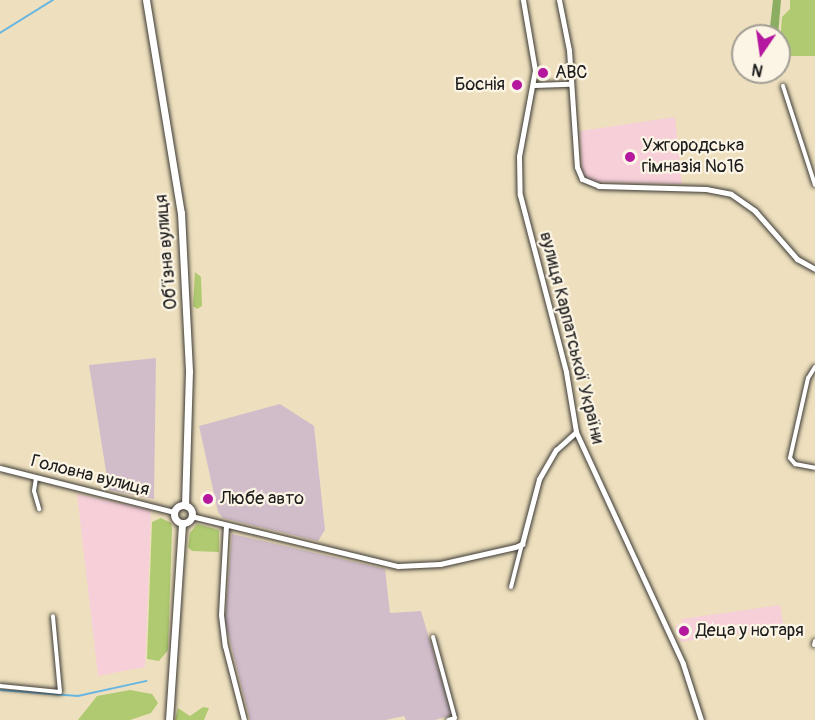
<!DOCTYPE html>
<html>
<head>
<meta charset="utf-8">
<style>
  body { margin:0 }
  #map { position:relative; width:815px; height:720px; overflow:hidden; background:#eee0be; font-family:Pangolin,sans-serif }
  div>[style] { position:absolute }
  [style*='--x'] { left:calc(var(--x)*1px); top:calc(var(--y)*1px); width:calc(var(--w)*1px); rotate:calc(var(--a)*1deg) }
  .built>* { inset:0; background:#f6cfd8 }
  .industrial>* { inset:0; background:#d1bdca }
  .green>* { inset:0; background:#afca70 }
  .forest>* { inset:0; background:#8bae62 }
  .stream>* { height:1.5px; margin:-0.75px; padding:0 0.75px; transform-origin:0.75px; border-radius:0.75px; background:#67b6e1 }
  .roads { filter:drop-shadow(0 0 2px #3c3934) drop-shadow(0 0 2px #3c3934) }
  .street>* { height:4px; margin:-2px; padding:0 2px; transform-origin:2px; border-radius:2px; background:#fff }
  .secondary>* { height:5px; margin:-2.5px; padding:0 2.5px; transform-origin:2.5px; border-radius:2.5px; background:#fff }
  .highway>* { height:7px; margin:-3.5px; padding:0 3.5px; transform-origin:3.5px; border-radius:3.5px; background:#fff }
  .highway>.ring { margin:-3.5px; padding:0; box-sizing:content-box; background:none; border:7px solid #fff; border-radius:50% }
  .dots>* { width:16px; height:16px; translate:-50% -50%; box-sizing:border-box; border:3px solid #fcf5e5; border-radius:50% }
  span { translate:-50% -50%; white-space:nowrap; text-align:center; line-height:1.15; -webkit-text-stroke:4.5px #fcf5e5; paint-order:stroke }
  .poi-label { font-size:18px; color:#1c1c1c }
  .left { translate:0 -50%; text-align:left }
  .right { translate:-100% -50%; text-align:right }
  .street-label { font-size:18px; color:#1c1c1c }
  .north { position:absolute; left:731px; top:24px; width:60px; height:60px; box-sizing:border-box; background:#fcf5e5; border:2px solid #a29e95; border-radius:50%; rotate:193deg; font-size:16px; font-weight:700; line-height:24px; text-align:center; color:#1c1c1c }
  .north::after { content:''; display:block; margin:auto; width:21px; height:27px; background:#b5179e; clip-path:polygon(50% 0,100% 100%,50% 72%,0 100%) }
</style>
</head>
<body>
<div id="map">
  <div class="built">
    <div style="clip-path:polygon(675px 117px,682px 184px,590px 182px,582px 176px,580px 131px)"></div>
    <div style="clip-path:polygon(77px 494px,151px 510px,145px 667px,98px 676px)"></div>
    <div style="clip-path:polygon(780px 605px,784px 628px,681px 642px,675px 626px,682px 623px,681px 619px)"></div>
  </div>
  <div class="industrial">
    <div style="clip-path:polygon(156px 358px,154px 499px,109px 490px,89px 365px)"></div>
    <div style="clip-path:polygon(280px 404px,314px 426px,325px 530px,318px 541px,223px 518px,218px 512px,199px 426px)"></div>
    <div style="clip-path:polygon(232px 534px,385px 569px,390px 613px,421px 611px,452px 715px,435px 720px,406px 720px,404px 716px,386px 720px,250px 720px,225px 621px)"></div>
  </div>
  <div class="green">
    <div style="clip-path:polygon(790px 0,815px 0,815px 56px,779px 56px,782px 17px,790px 9px)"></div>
    <div style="clip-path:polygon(195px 272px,201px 277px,202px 306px,197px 309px,193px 306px)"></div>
    <div style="clip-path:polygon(161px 518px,171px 523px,172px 529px,168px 650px,159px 661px,147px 659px,152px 522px)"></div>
    <div style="clip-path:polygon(197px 524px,219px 530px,219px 552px,192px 551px,188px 547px,190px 533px)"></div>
    <div style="clip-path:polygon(130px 690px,152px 694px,158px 703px,151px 713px,130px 720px,78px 720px,97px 696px)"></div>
    <div style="clip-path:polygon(203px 707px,209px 708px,204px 720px,175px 720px,178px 708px,190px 716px)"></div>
  </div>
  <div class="forest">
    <div style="clip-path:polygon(773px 0,781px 0,778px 36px,769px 36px)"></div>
  </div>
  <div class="stream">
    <div style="--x:0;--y:33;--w:62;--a:-31.9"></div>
    <div style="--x:0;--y:690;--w:78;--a:4.4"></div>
    <div style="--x:78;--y:696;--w:70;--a:-12.4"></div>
  </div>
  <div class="roads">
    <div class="street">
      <div style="--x:783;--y:86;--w:104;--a:72.1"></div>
      <div style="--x:815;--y:367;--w:13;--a:122"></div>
      <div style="--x:808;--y:378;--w:82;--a:102.7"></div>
      <div style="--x:790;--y:458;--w:8;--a:50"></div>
      <div style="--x:795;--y:464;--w:20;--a:11"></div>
      <div style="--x:36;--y:478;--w:13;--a:99"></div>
      <div style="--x:34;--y:491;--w:19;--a:74"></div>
      <div style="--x:511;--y:587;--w:44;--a:-75.7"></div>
      <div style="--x:433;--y:637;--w:84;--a:74.8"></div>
      <div style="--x:455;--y:718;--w:7;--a:164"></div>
      <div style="--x:814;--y:645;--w:4;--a:-76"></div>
      <div style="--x:0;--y:686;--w:60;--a:5.7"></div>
      <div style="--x:60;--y:692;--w:76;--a:-95.3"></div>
    </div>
    <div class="secondary">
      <div style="--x:523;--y:0;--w:71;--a:80.3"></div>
      <div style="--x:535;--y:70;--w:87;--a:100.5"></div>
      <div style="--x:519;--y:156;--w:39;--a:89"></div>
      <div style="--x:520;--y:195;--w:183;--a:75.4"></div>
      <div style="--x:566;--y:372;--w:61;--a:80.5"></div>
      <div style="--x:576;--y:432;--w:255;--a:65.2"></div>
      <div style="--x:683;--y:664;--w:59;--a:72.2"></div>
      <div style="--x:559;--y:0;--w:51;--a:78.7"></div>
      <div style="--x:569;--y:50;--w:117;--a:86.1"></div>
      <div style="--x:577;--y:167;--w:13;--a:67"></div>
      <div style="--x:582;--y:179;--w:18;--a:22"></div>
      <div style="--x:599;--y:186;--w:107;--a:1.6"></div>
      <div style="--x:706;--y:189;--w:25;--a:11"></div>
      <div style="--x:731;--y:194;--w:29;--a:35"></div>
      <div style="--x:755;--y:211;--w:64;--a:48.8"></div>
      <div style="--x:797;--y:259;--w:21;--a:29"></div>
      <div style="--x:534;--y:85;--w:35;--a:-2"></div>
      <div style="--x:0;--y:468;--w:179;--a:14.2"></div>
      <div style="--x:191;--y:516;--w:213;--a:13.6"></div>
      <div style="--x:398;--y:566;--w:42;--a:-2.7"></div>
      <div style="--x:440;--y:564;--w:77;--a:-12.8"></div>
      <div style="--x:515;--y:547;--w:8;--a:-23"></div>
      <div style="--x:522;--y:544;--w:67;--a:-75.3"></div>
      <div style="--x:539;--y:479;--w:34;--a:-60"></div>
      <div style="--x:556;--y:450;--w:27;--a:-42"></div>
      <div style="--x:226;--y:525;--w:90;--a:93.2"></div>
      <div style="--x:221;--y:615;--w:31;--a:83"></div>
      <div style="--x:225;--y:646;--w:76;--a:75.6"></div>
    </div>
    <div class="highway">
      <div style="--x:146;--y:0;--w:216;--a:80.7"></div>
      <div style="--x:181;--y:213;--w:158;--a:87.1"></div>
      <div style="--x:189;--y:371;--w:134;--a:91.7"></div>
      <div class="ring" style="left:174px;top:505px;width:11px;height:11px"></div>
      <div style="--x:169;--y:720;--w:197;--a:-86.2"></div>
    </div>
  </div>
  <div class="dots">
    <div style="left:543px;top:73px;background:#b5179e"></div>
    <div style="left:517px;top:85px;background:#b5179e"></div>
    <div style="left:630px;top:157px;background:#b5179e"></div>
    <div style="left:208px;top:499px;background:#b5179e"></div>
    <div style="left:684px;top:631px;background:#b5179e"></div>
  </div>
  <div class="poi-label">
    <span class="left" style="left:555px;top:73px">ABC</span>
    <span class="right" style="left:505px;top:85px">Боснія</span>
    <span class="left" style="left:642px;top:157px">Ужгородська<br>гімназія №16</span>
    <span class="left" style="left:220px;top:499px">Любе авто</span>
    <span class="left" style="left:696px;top:631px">Деца у нотаря</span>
  </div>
  <div class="street-label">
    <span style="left:167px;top:252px;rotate:-95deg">Обʼїзна вулиця</span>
    <span style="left:571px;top:338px;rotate:76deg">вулиця Карпатської України</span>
    <span style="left:90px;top:476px;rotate:14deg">Головна вулиця</span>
  </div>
  <div class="north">N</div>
</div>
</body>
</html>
